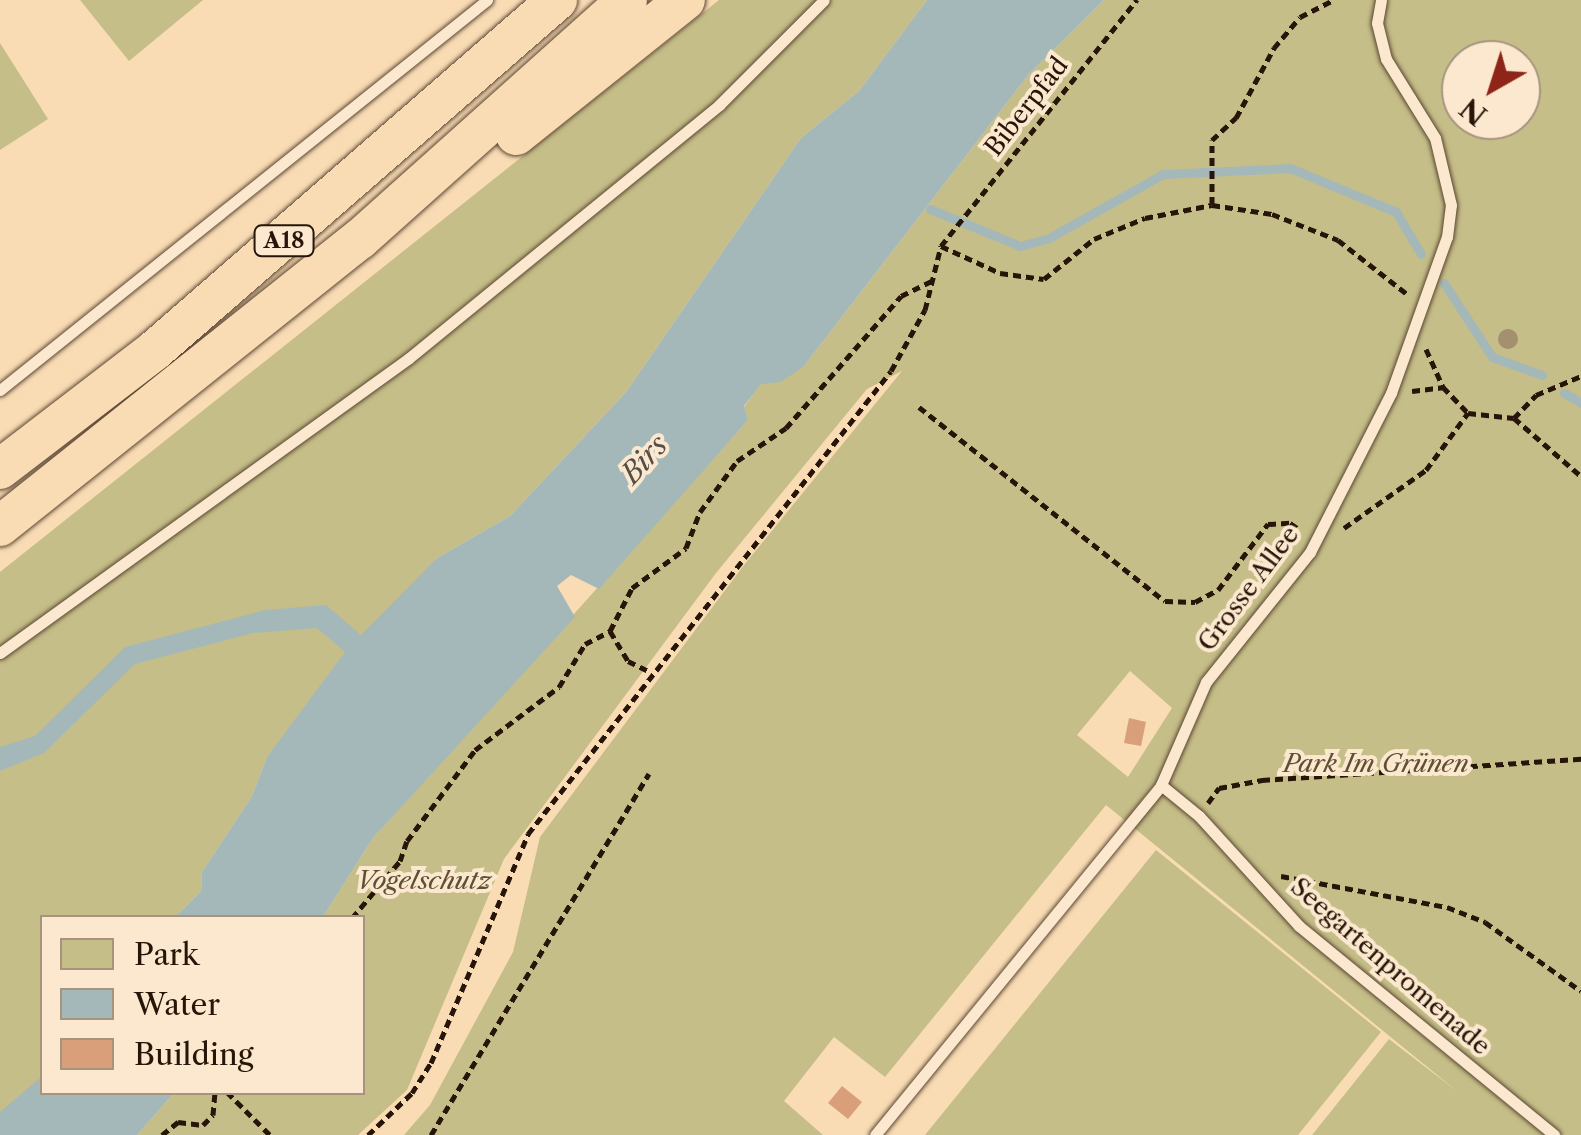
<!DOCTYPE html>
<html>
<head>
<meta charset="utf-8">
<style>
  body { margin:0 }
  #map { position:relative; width:1581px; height:1135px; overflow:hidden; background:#f9dcb4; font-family:"Libre Caslon Text",serif }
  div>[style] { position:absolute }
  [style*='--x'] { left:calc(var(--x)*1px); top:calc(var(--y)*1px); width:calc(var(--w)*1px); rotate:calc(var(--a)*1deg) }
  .green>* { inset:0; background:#c5be88 }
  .water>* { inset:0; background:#a4b8b9 }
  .stream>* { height:9px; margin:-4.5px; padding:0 4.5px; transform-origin:4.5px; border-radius:4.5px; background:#a4b8b9 }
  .building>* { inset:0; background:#d99e7a }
  .path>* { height:5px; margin-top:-2.5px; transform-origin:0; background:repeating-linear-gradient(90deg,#271509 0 8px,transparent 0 13px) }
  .roads { filter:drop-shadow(0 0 2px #5c4734) drop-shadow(0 0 2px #5c4734) }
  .service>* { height:11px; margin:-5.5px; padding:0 5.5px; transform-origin:5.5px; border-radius:5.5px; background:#fbe8ce }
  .motorway>* { height:40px; margin:-20px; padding:0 20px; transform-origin:20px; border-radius:20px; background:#f9dcb4 }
  .trees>* { width:20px; height:20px; margin:-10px; border-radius:50%; background:#a48f6e }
  span { translate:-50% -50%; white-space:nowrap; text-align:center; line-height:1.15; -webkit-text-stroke:8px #fbe8ce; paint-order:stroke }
  .shield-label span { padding:2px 8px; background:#fbe8ce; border:2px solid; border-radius:8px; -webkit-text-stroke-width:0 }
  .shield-label { font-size:22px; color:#271509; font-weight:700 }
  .street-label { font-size:25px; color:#271509 }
  .park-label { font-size:25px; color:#5e5035; font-style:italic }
  .water-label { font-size:28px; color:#534e47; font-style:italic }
  .legend { position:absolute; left:40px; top:915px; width:325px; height:180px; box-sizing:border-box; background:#fbe8ce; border:2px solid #a6947f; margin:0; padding:12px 18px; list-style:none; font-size:30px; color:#271509 }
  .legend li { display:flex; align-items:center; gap:20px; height:50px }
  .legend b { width:50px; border:2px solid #a6947f }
  .north { position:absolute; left:1441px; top:40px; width:100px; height:100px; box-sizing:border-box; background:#fbe8ce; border:2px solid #a6947f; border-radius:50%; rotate:219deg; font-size:28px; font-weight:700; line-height:40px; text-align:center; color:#271509 }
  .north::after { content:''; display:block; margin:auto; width:35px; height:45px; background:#8f2418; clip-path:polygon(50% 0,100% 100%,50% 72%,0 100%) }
</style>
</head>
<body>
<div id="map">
  <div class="green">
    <div style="clip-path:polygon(80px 0,203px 0,129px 61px)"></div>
    <div style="clip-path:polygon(719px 0,927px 0,859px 91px,801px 138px,626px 392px,510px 516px,437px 558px,267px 757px,252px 796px,202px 872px,201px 891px,175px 917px,42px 918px,42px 1076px,0 1118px,0 572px)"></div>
    <div style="clip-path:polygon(evenodd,1104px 0,1581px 0,1581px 1135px,1312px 1135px,1389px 1039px,1458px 1092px,1106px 805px,885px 1077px,834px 1037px,784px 1101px,823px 1135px,404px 1135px,430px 1105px,513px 952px,540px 837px,744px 565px,902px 371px,867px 389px,716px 573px,504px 859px,407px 1090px,358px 1135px,137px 1135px,174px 1093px,362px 1092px,362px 918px,323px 917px,373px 838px,748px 420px,744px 407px,761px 383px,804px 366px,1029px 74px,1104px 0,1461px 60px,1521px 60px,1521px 120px,1461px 120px,1461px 60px,1104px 0,1130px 671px,1172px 708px,1128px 777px,1077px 735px,1130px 671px)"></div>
    <div style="clip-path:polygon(0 43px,48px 119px,0 150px)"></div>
    <div style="clip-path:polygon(1156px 850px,1381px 1032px,1298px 1135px,925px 1135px)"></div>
  </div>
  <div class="water">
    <div style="clip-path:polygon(927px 0,1104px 0,1029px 74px,804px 366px,781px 382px,761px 384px,744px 406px,748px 420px,599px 589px,571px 575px,557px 586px,575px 617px,373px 838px,323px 917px,175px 917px,201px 891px,202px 872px,252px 796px,267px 757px,345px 652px,317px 628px,253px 633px,135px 664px,44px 753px,0 771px,0 747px,35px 736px,125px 647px,265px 610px,326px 605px,361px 635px,437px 558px,510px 516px,626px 392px,801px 138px,859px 91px)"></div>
    <div style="clip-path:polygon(42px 1076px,42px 1092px,174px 1093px,137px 1135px,0 1135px,0 1112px)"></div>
  </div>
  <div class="stream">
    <div style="--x:930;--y:209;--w:97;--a:22.3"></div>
    <div style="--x:1020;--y:246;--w:30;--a:-15"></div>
    <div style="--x:1049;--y:238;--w:131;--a:-29.3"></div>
    <div style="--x:1163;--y:174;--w:127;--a:-2.7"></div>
    <div style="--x:1290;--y:168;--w:115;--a:22.5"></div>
    <div style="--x:1396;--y:212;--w:49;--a:59.2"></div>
    <div style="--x:1444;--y:283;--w:88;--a:57"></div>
    <div style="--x:1492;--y:357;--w:53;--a:19.8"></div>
    <div style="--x:1564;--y:393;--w:20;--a:30"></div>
  </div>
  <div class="building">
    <div style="clip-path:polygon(1129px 718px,1146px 722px,1141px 746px,1124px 743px)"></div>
    <div style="clip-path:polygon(842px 1086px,862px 1102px,848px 1119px,828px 1103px)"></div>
  </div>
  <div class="path">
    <div style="--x:1212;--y:205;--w:65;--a:-90"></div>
    <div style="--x:1212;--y:140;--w:33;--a:-43"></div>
    <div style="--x:1236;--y:118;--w:80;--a:-61.5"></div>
    <div style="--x:1274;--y:48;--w:40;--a:-50"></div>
    <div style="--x:1300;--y:17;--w:37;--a:-27"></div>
    <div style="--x:941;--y:246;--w:65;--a:24.6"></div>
    <div style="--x:1000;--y:273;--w:44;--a:7.8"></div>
    <div style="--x:1044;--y:279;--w:64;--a:-38.7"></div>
    <div style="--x:1094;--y:239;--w:55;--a:-22.4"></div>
    <div style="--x:1145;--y:218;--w:68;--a:-11"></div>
    <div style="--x:1212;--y:205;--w:61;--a:8.5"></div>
    <div style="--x:1272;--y:214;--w:71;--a:21.5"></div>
    <div style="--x:1338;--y:240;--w:88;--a:38"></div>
    <div style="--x:1426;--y:349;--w:42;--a:65.9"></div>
    <div style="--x:1443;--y:387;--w:36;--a:46"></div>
    <div style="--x:1468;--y:413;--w:46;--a:6.2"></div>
    <div style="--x:1514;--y:418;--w:89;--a:40.9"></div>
    <div style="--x:1412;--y:391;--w:31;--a:-7"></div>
    <div style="--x:919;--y:407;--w:313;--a:38.3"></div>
    <div style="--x:1165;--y:601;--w:30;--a:2"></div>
    <div style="--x:1195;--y:602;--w:26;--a:-28"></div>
    <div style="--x:1218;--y:590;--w:83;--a:-52.9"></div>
    <div style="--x:1268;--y:524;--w:22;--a:-3"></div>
    <div style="--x:1290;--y:523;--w:12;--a:35"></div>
    <div style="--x:1514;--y:418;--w:32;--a:-46"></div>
    <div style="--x:1536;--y:395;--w:49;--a:-22.9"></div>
    <div style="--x:1344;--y:528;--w:100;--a:-35.3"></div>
    <div style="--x:1426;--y:470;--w:71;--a:-53.6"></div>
    <div style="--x:610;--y:631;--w:35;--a:59"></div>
    <div style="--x:628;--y:661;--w:25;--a:26"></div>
    <div style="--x:1208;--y:803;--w:19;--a:-54"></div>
    <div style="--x:1219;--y:788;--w:44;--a:-10.5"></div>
    <div style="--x:1262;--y:780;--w:320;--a:-3.8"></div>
    <div style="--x:1281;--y:876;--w:169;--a:10.6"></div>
    <div style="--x:1447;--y:907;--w:41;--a:21.5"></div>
    <div style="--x:1485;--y:922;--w:118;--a:35.7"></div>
    <div style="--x:352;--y:918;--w:75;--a:-49.9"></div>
    <div style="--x:400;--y:861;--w:21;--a:-71"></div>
    <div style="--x:407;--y:841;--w:114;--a:-53.2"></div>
    <div style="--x:475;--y:750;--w:105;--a:-36.9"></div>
    <div style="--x:559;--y:687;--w:50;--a:-58.8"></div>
    <div style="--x:585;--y:644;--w:28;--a:-27"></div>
    <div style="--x:610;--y:631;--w:48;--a:-62.9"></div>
    <div style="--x:632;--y:588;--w:67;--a:-36.5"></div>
    <div style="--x:686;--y:548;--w:39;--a:-69"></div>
    <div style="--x:700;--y:512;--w:63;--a:-54"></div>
    <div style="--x:737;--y:461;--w:59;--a:-34"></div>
    <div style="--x:786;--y:428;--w:175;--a:-48.9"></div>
    <div style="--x:901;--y:296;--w:34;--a:-26"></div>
    <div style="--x:227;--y:1092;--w:61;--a:45"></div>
    <div style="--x:162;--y:1135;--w:21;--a:-39"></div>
    <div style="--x:178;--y:1122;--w:25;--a:7"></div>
    <div style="--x:203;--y:1125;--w:14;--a:-45"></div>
    <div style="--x:213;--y:1115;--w:23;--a:-85"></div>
    <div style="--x:368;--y:1135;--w:61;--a:-43.7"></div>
    <div style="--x:412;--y:1093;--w:36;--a:-58"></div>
    <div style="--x:431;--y:1063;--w:249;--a:-67"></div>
    <div style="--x:528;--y:834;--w:588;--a:-51.9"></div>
    <div style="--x:891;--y:371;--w:70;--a:-60.9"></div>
    <div style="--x:925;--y:310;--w:66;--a:-76"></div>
    <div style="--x:941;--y:246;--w:315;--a:-51.5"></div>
    <div style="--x:431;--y:1135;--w:422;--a:-58.9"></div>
  </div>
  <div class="roads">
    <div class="service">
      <div style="--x:0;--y:390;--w:624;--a:-38.69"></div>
      <div style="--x:0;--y:653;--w:504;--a:-35.8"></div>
      <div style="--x:409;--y:358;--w:400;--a:-39.2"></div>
      <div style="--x:719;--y:105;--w:148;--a:-45"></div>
      <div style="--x:1161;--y:785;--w:49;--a:39.2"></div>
      <div style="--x:1199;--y:816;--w:149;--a:47.7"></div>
      <div style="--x:1299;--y:926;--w:330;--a:39.3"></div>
      <div style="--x:875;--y:1135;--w:452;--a:-50.7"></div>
      <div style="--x:1161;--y:785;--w:112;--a:-66.4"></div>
      <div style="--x:1206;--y:682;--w:166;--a:-51.3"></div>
      <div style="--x:1310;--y:552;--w:178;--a:-63"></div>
      <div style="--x:1391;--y:393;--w:166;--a:-70.3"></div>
      <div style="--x:1447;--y:237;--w:32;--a:-83"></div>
      <div style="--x:1451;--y:205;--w:69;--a:-103.4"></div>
      <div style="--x:1435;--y:138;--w:93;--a:-121.8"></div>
      <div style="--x:1386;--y:59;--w:37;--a:-104"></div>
      <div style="--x:1377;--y:23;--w:23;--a:-80"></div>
    </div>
    <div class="motorway">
      <div style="--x:516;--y:135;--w:216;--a:-38.6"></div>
      <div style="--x:0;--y:469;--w:195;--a:-37.5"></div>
      <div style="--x:155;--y:350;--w:533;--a:-41.04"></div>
      <div style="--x:0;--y:526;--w:460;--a:-38.6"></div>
      <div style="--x:360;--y:239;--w:358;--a:-41.8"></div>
    </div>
  </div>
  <div class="trees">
    <div style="left:1508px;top:339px"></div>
  </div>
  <div class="shield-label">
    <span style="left:284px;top:241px">A18</span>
  </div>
  <div class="street-label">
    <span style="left:1027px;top:107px;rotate:-52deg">Biberpfad</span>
    <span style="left:1249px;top:589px;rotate:-53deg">Grosse Allee</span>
    <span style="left:1390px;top:967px;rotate:41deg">Seegartenpromenade</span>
  </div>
  <div class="park-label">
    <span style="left:1376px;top:764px">Park Im Grünen</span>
    <span style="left:424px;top:881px">Vogelschutz</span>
  </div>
  <div class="water-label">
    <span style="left:644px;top:459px;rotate:-48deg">Birs</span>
  </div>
  <ul class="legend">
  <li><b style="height:28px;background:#c5be88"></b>Park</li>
  <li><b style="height:28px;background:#a4b8b9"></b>Water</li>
  <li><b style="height:28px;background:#d99e7a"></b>Building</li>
  </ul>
  <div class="north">N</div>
</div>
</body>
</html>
